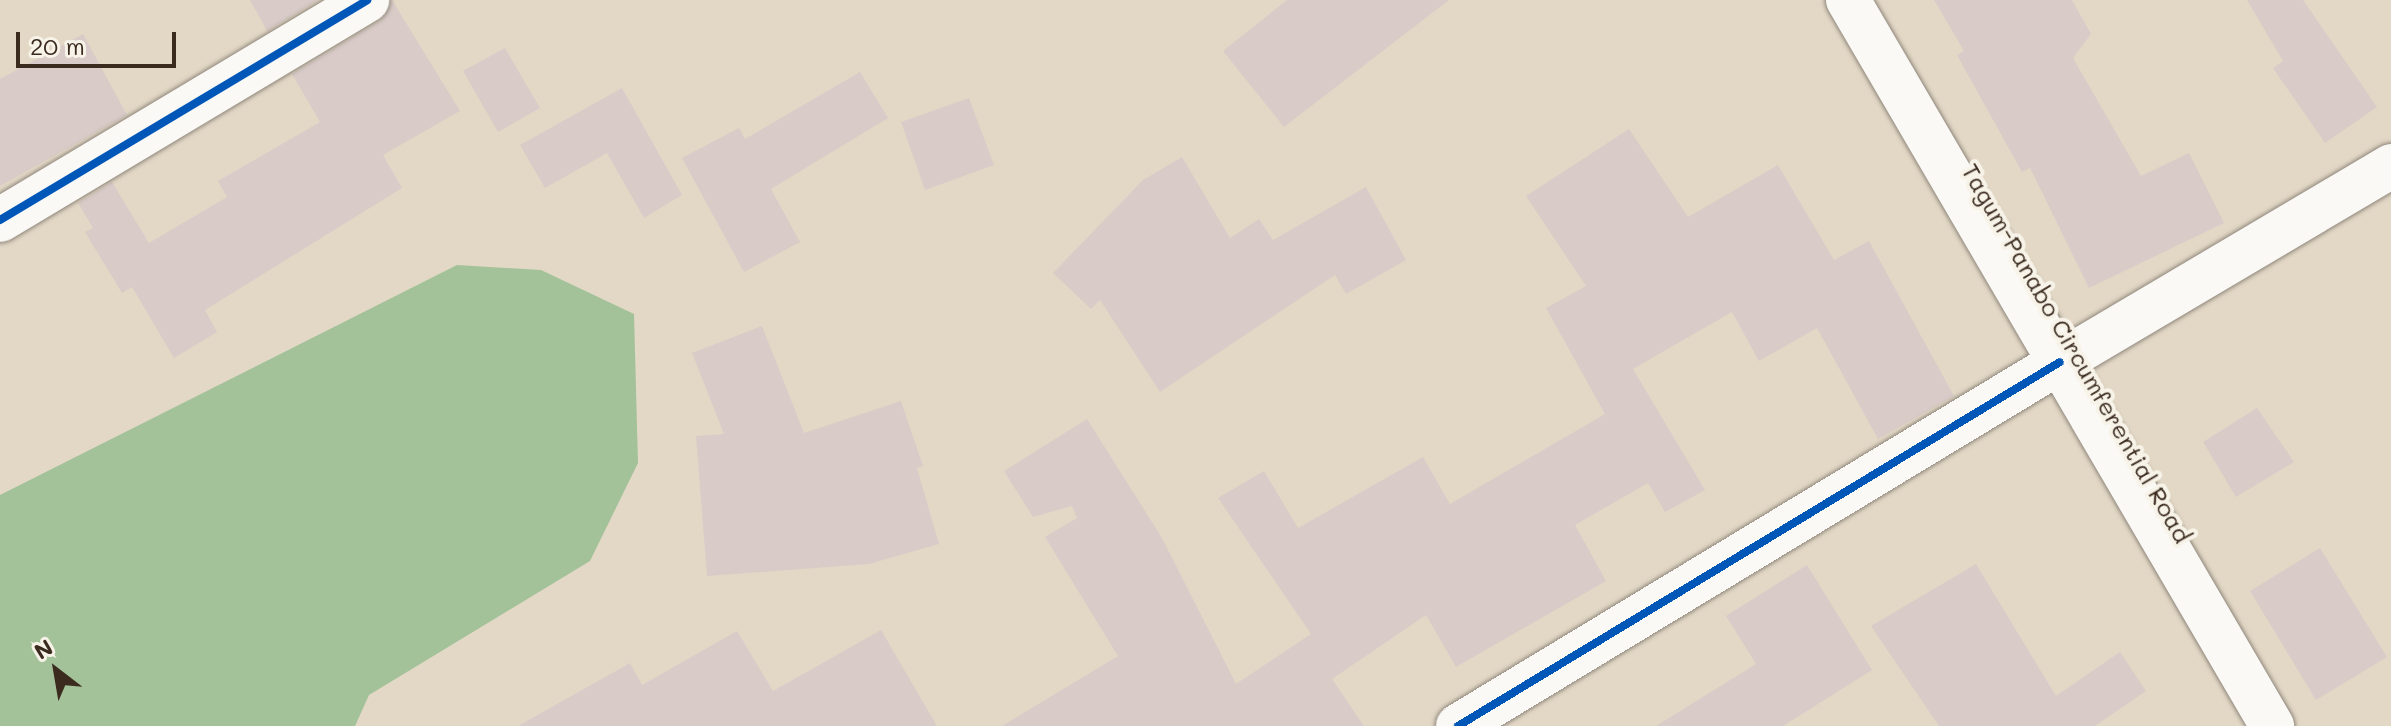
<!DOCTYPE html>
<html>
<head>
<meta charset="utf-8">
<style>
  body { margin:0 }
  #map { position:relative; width:2391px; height:726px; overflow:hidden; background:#e3d8c6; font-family:Mali,sans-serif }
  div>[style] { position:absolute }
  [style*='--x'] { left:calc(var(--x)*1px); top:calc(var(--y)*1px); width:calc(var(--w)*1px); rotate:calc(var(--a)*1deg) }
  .forest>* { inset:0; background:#a3c299 }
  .building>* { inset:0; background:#d9cbc8 }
  .roads { filter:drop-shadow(0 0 2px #8f877c) drop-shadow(0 0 2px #8f877c) }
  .minor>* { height:44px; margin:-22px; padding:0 22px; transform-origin:22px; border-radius:22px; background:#fbf9f6 }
  .tertiary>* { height:44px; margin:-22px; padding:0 22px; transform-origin:22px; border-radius:22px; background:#fbf9f6 }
  .secondary>* { height:44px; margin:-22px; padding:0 22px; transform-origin:22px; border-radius:22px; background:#fbf9f6 }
  .primary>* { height:44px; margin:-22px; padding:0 22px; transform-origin:22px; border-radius:22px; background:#fbf9f6 }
  .cycleway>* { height:8px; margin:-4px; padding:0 4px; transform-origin:4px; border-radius:4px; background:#0057b8 }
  span { translate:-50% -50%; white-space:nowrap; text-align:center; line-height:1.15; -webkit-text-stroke:8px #f7f3e8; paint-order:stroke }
  .street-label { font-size:24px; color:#3b2a1e }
  .north { position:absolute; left:16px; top:630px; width:80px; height:80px; -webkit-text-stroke:6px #f7f3e8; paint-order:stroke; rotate:329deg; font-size:22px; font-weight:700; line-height:32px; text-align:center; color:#3b2a1e }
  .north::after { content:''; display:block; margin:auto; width:28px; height:36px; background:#3b2a1e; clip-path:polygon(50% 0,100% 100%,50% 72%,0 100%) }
  .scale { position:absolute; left:16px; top:32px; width:160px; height:36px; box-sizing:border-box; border:4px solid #3b2a1e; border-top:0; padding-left:10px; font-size:24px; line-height:28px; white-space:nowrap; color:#3b2a1e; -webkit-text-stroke:6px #f7f3e8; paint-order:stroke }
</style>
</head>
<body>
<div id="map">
  <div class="forest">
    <div style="clip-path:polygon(457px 265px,541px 270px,634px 314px,638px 463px,590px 561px,369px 695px,355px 726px,0 726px,0 495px)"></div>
  </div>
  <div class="building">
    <div style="clip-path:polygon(250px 0,318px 0,267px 31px)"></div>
    <div style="clip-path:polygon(392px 0,460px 111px,383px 155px,402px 188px,205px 310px,217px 332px,174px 358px,132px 287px,122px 293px,85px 232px,93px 228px,78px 203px,112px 182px,149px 243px,227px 197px,218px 181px,320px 122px,292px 74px,380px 21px)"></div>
    <div style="clip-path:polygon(1287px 0,1449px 0,1284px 127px,1223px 51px)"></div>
    <div style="clip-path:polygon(1934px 0,2072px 0,2091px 34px,2073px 58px,2141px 176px,2189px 153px,2224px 223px,2089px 288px,2030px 168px,2022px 172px,1957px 55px,1964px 51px)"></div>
    <div style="clip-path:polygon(2247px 0,2303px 0,2377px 107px,2325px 143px,2273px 68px,2283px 61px)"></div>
    <div style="clip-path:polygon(83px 34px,127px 115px,0 186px,0 79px)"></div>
    <div style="clip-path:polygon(505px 48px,540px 108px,498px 132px,463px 71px)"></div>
    <div style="clip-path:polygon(860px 72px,888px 118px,771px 189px,800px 242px,744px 272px,682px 158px,739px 128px,745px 139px)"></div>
    <div style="clip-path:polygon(622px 88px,682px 195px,644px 218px,607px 153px,545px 188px,520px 145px)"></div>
    <div style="clip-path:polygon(969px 98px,994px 165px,925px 190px,901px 122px)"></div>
    <div style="clip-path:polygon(1629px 129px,1688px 217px,1778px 165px,1834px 260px,1869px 241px,1954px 396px,1878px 439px,1817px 328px,1759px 361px,1732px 312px,1633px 369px,1705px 490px,1665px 512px,1648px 483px,1575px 525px,1606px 581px,1456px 667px,1426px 615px,1332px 679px,1364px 726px,1002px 726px,1118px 656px,1045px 537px,1077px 518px,1072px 506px,1033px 517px,1004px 471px,1087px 419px,1162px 538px,1236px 684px,1311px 634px,1218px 498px,1264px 471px,1298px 528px,1423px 457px,1450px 504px,1605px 414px,1546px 308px,1586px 286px,1526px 196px)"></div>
    <div style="clip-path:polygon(1182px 157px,1230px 238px,1259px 219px,1273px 240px,1366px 187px,1406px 260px,1346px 294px,1335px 275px,1160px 392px,1100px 300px,1091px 309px,1053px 273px,1143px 180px)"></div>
    <div style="clip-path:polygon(762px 326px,804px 433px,901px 401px,923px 466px,917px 468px,939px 544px,869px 564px,707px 576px,696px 436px,724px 434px,692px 353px)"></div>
    <div style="clip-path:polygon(2257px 408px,2294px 462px,2236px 497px,2203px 442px)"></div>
    <div style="clip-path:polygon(2320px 548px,2387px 657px,2316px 700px,2250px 591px)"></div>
    <div style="clip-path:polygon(1976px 564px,2056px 696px,2120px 652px,2146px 691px,2095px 726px,1939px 726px,1871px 626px)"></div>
    <div style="clip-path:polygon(1807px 565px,1872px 670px,1783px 726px,1656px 726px,1756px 664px,1726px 616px)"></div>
    <div style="clip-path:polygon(881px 630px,937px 726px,518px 726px,630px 663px,642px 685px,737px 631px,773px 691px)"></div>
  </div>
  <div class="roads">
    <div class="minor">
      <div style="--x:0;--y:220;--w:428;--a:-30.9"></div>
    </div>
    <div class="tertiary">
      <div style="--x:1458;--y:726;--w:703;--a:-31.16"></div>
    </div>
    <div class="secondary">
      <div style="--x:2060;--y:362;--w:385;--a:-30.6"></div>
    </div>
    <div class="primary">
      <div style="--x:1848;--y:0;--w:841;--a:59.71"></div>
    </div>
  </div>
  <div class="cycleway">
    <div style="--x:0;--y:220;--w:428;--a:-30.9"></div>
    <div style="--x:1458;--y:726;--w:703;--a:-31.16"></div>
  </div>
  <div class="street-label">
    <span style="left:2077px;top:353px;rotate:60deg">Tagum-Panabo Circumferential Road</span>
  </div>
  <div class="north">N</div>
  <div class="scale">20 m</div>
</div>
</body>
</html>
